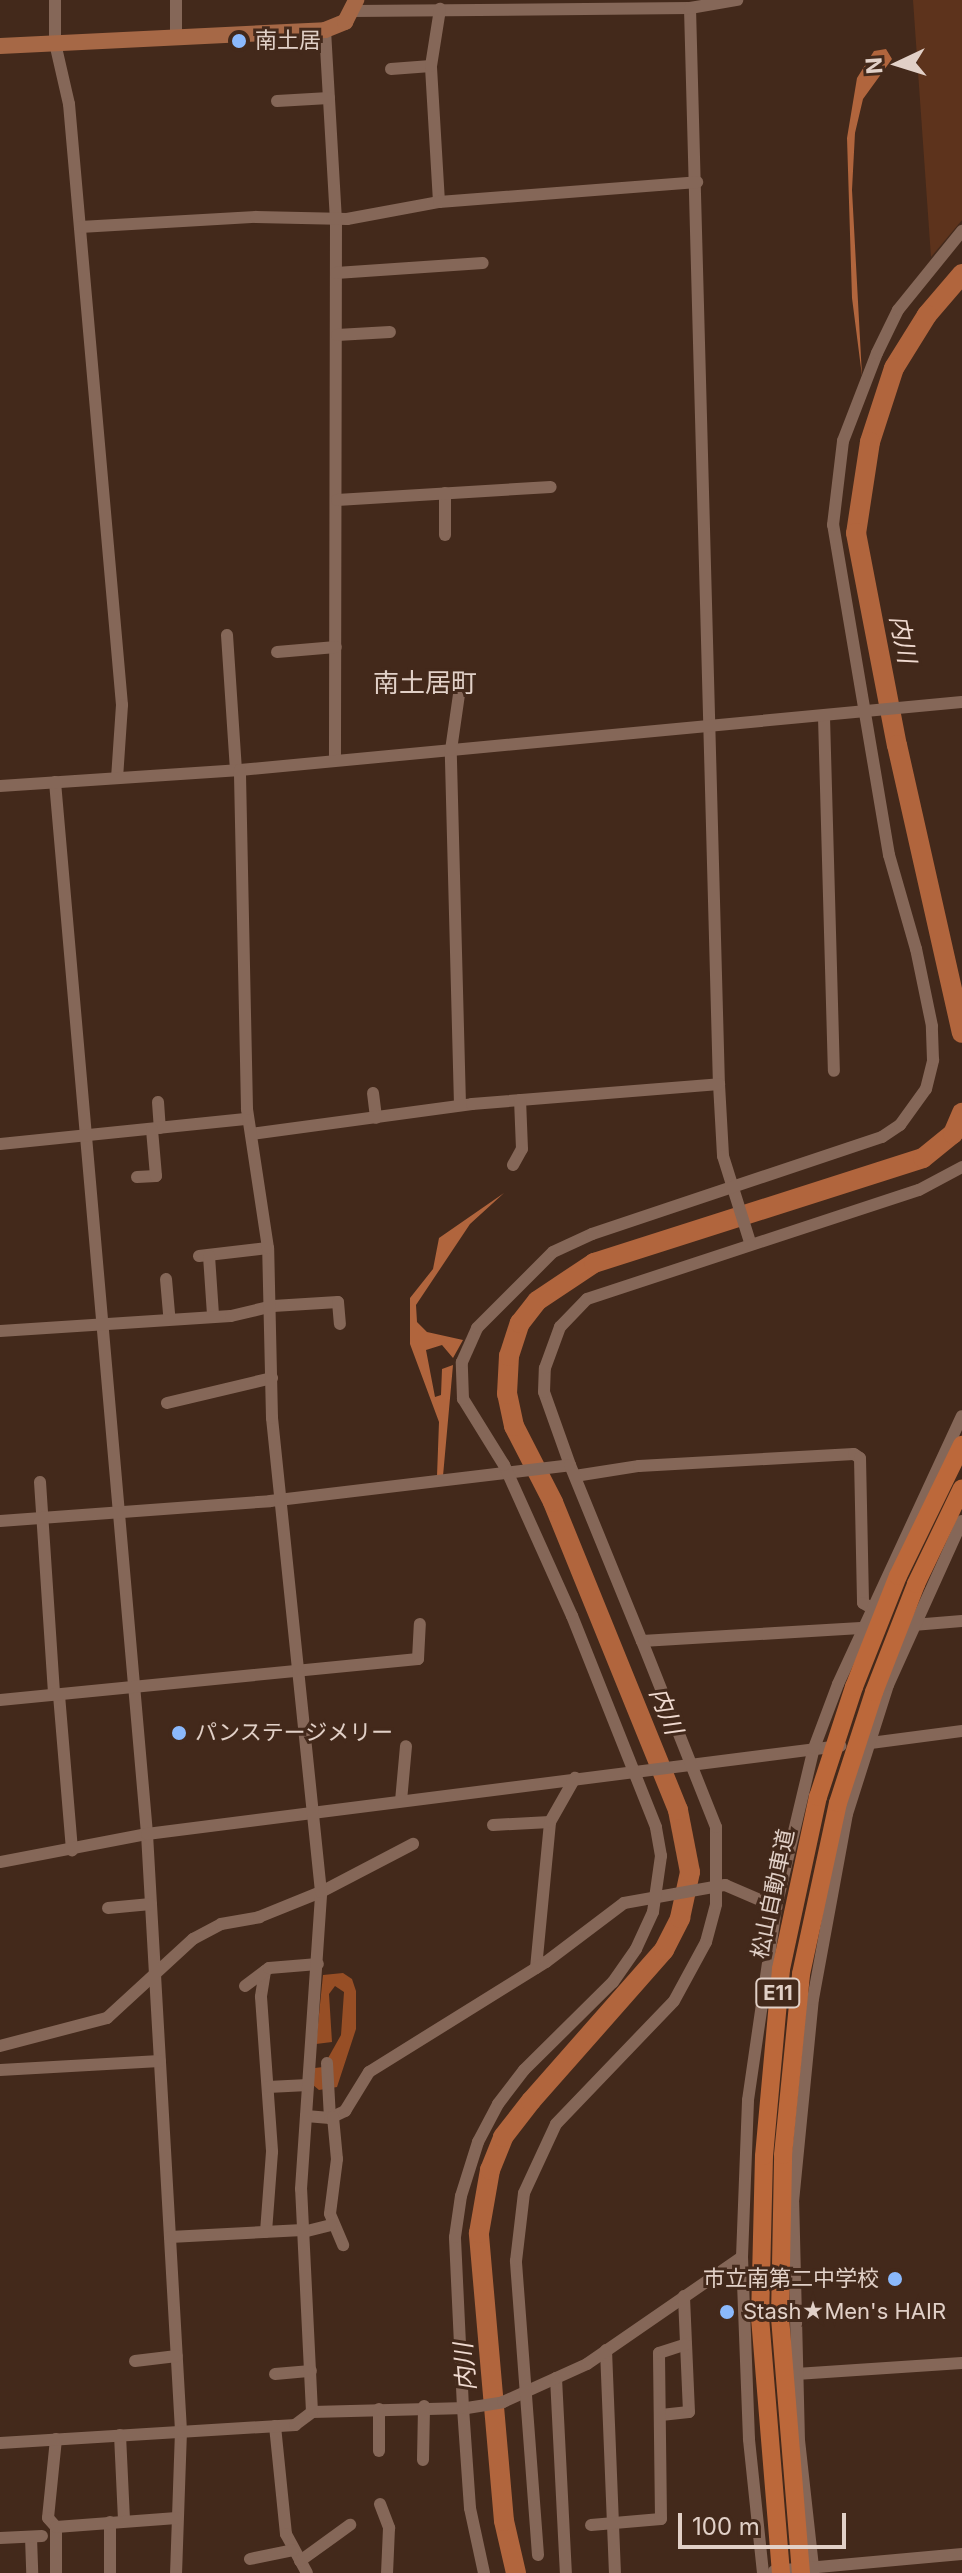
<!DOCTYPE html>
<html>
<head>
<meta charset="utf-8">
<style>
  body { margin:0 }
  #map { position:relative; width:962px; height:2573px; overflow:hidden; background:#43291b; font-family:Inter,"Noto Sans JP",sans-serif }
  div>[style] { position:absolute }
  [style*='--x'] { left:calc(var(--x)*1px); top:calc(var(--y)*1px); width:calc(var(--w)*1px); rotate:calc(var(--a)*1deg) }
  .green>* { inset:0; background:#5d331c }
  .forest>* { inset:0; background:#974e25 }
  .water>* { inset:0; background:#b1653d }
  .river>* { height:20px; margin:-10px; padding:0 10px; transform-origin:10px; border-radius:10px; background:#b1653d }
  .minor>* { height:12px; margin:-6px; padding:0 6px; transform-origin:6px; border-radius:6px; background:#856758 }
  .major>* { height:16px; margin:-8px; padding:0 8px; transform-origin:8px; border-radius:8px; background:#a66846 }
  .highway>* { height:18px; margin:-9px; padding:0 9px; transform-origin:9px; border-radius:9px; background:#bc683a }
  .dots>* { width:22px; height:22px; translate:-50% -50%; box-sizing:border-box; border:4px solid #43291b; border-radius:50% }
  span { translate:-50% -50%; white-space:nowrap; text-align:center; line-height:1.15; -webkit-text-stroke:6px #43291b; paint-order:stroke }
  .shield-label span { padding:2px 6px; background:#43291b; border:2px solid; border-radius:6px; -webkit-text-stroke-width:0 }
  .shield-label { font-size:20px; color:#e1d0c7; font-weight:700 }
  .poi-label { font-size:22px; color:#e1d0c7 }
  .left { translate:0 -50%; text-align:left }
  .right { translate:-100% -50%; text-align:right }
  .street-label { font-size:22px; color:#e1d0c7 }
  .water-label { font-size:24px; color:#f0dad0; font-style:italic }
  .quarter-label { font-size:26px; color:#e1d0c7 }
  .north { position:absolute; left:858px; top:24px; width:80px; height:80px; -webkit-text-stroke:6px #43291b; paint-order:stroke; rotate:266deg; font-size:22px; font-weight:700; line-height:32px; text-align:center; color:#e1d0c7 }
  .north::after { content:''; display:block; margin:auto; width:28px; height:36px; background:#e1d0c7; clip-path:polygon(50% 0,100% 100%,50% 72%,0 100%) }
  .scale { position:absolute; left:678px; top:2513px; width:168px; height:36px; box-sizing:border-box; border:4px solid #e1d0c7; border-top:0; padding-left:10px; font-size:24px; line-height:28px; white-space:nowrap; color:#e1d0c7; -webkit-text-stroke:6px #43291b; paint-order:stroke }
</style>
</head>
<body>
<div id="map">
  <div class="green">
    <div style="clip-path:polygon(913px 0,962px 0,962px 220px,931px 257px)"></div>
  </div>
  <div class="forest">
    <div style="clip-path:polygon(343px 1973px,352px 1979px,356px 1991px,356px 2029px,337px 2087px,319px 2090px,313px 2085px,315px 2068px,323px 2067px,341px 2035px,344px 1992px,335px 1986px,329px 1994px,332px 2042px,316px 2044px,323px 1975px)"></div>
  </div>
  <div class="water">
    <div style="clip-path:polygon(886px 49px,892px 59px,863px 99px,855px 133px,852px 190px,862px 376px,852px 298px,847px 138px,857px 78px,874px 51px)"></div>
    <div style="clip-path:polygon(504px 1193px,470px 1224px,416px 1305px,417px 1322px,427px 1332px,463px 1340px,453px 1358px,442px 1345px,426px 1350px,435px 1397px,441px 1395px,442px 1369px,453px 1365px,443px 1476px,437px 1476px,439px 1422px,410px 1344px,410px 1298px,433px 1269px,439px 1238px)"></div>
  </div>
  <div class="river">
    <div style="--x:962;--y:274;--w:54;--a:130.5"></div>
    <div style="--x:927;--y:315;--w:62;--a:121.9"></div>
    <div style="--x:894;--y:368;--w:78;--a:108"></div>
    <div style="--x:870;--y:442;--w:92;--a:98.7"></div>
    <div style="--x:856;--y:533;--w:216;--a:79.1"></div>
    <div style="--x:897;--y:745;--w:295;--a:77.3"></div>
    <div style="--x:516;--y:2573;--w:53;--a:-103"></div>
    <div style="--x:504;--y:2521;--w:289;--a:-95"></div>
    <div style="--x:479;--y:2233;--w:64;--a:-80.1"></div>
    <div style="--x:490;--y:2170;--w:35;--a:-68"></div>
    <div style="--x:503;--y:2137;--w:46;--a:-52.1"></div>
    <div style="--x:531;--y:2101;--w:201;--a:-48.6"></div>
    <div style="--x:664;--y:1950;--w:36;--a:-63"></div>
    <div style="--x:680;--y:1918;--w:47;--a:-77.7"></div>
    <div style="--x:690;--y:1872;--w:63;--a:-101"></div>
    <div style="--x:678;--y:1810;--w:332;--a:-112.1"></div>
    <div style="--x:553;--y:1502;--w:85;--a:-117.2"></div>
    <div style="--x:514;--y:1426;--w:33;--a:-102"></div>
    <div style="--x:507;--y:1394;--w:38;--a:-87"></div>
    <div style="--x:509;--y:1356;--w:35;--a:-72"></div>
    <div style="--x:520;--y:1323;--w:28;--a:-52"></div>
    <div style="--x:537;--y:1301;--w:69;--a:-33.7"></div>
    <div style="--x:594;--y:1263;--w:345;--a:-17.7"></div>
    <div style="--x:923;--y:1158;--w:38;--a:-39"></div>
    <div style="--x:953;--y:1134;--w:23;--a:-67"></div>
  </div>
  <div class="minor">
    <div style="--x:55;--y:0;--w:43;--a:90"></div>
    <div style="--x:55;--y:43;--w:63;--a:77.1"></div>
    <div style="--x:69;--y:104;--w:603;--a:84.96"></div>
    <div style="--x:122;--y:705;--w:73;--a:93.9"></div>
    <div style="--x:176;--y:0;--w:35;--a:90"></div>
    <div style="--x:690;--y:8;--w:1076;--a:88.46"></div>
    <div style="--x:719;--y:1084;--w:72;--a:86.8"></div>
    <div style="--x:723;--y:1156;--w:90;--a:72.6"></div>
    <div style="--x:353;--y:11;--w:337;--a:-0.5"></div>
    <div style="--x:690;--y:8;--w:48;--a:-9.7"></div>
    <div style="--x:325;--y:30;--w:189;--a:86.7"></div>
    <div style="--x:336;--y:219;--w:539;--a:90.11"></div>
    <div style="--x:391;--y:69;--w:40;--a:-4.3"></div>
    <div style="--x:277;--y:101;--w:52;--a:-3.3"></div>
    <div style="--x:439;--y:202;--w:136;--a:-93.4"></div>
    <div style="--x:431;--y:66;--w:58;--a:-81"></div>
    <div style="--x:80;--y:227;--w:176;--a:-3.3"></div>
    <div style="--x:256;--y:217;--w:91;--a:1.3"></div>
    <div style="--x:347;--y:219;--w:94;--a:-10.5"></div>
    <div style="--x:439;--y:202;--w:259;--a:-4.4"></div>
    <div style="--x:336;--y:273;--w:147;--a:-3.9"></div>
    <div style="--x:337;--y:335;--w:53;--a:-3.2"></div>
    <div style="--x:445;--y:493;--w:42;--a:90"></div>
    <div style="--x:337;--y:500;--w:214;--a:-3.5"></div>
    <div style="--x:227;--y:635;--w:135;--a:86.2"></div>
    <div style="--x:277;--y:652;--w:59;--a:-4.8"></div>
    <div style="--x:824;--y:717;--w:354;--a:88.4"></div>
    <div style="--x:55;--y:782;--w:1056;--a:85"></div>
    <div style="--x:147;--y:1834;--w:598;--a:86.74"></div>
    <div style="--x:181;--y:2431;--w:142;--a:92"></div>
    <div style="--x:0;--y:786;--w:241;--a:-3.8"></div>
    <div style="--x:240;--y:770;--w:725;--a:-5.38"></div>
    <div style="--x:373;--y:1093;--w:25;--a:83"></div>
    <div style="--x:158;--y:1102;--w:26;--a:86"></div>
    <div style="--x:460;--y:1105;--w:355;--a:-91.5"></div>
    <div style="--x:451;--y:750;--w:70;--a:-81.8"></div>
    <div style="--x:251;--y:1134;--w:223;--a:-7.7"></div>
    <div style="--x:472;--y:1104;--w:248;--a:-4.6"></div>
    <div style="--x:0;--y:1144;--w:249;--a:-5.8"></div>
    <div style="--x:513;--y:1165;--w:18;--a:-61"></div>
    <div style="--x:522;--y:1149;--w:49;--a:-92.3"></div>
    <div style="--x:137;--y:1177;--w:19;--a:-3"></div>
    <div style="--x:156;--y:1176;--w:47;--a:-94.9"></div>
    <div style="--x:199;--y:1256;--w:69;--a:-6.6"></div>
    <div style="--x:209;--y:1256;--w:59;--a:86.1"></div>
    <div style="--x:166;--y:1279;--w:38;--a:85"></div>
    <div style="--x:0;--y:1331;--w:231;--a:-3.7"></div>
    <div style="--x:231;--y:1316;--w:43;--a:-13.4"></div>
    <div style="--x:273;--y:1306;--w:65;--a:-3.5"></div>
    <div style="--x:338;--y:1302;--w:22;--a:85"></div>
    <div style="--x:167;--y:1403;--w:108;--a:-13.4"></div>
    <div style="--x:570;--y:1465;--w:77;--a:-109.6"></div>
    <div style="--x:544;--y:1392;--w:24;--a:-88"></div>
    <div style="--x:545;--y:1368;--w:44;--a:-69.9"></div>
    <div style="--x:560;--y:1327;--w:39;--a:-46"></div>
    <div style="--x:587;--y:1299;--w:349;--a:-18.2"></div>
    <div style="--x:919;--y:1190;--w:49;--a:-28.1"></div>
    <div style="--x:575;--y:1476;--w:65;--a:-8.9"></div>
    <div style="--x:639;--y:1466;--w:215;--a:-3.2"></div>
    <div style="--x:854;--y:1454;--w:7;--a:34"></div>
    <div style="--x:860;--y:1458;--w:145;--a:88.8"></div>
    <div style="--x:863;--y:1603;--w:8;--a:30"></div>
    <div style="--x:40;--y:1482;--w:213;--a:86.2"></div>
    <div style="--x:0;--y:1521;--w:271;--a:-4.2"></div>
    <div style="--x:270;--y:1501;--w:302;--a:-6.8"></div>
    <div style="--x:570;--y:1465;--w:190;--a:67.8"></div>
    <div style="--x:642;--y:1641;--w:219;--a:-3.4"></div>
    <div style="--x:913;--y:1625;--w:49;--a:-4.7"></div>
    <div style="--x:59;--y:1695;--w:156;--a:85.2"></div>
    <div style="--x:0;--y:1700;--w:420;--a:-5.6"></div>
    <div style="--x:418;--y:1659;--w:35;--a:-87"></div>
    <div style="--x:863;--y:1744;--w:100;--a:-7.5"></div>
    <div style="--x:401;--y:1801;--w:55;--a:-84.8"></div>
    <div style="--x:493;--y:1825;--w:57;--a:-3"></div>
    <div style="--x:0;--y:1862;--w:150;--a:-10.8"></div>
    <div style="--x:147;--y:1834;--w:699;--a:-7.24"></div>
    <div style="--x:108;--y:1908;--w:43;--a:-5.3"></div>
    <div style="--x:536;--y:1968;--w:147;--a:-84.5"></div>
    <div style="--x:550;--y:1822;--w:51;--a:-60.4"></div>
    <div style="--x:265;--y:1971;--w:26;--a:99"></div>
    <div style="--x:261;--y:1997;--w:155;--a:85.9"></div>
    <div style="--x:272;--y:2152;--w:80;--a:94.3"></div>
    <div style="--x:245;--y:1986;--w:30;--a:-37"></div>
    <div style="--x:269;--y:1968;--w:49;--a:-4.7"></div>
    <div style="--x:0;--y:2046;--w:111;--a:-14.7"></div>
    <div style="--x:107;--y:2018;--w:117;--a:-42.6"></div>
    <div style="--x:193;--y:1939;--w:32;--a:-28"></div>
    <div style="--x:221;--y:1924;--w:39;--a:-10"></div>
    <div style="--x:259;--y:1917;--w:67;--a:-22"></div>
    <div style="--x:321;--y:1892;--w:104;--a:-27.6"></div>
    <div style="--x:327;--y:2063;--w:55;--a:86.9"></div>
    <div style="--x:0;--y:2070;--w:160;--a:-3.2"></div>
    <div style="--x:268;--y:2087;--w:40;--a:-2.9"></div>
    <div style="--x:306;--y:2116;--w:24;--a:5"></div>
    <div style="--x:330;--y:2118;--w:17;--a:-25"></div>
    <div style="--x:345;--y:2111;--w:46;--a:-58.4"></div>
    <div style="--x:369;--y:2072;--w:208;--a:-31.9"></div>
    <div style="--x:546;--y:1962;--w:98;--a:-37.1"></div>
    <div style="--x:624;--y:1903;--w:103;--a:-10.1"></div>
    <div style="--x:725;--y:1885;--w:56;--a:23.3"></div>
    <div style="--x:333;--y:2117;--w:42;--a:84.6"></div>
    <div style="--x:337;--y:2159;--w:55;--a:97.3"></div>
    <div style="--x:330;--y:2214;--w:34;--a:67"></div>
    <div style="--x:303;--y:2232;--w:29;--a:-14"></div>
    <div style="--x:170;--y:2237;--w:133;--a:-3"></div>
    <div style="--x:606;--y:2350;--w:223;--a:87.7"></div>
    <div style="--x:135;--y:2361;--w:42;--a:-6.8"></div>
    <div style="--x:275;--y:2374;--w:36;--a:-5"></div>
    <div style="--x:796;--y:2374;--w:166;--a:-3.8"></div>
    <div style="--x:556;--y:2378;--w:195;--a:87.1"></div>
    <div style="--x:312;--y:2412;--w:155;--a:-1.5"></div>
    <div style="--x:467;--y:2408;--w:36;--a:-9"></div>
    <div style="--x:503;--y:2402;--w:92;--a:-24.3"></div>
    <div style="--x:587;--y:2364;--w:188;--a:-34.6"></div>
    <div style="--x:661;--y:2415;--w:28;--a:-6"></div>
    <div style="--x:689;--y:2412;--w:116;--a:-92.5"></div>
    <div style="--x:275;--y:2426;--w:109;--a:84.2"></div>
    <div style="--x:286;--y:2534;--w:44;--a:61.7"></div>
    <div style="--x:120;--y:2435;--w:86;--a:87.3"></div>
    <div style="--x:56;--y:2439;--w:79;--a:95.8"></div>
    <div style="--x:48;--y:2518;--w:12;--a:48"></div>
    <div style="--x:56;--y:2527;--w:46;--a:90"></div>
    <div style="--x:0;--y:2443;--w:296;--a:-3.5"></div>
    <div style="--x:295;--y:2425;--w:21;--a:-37"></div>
    <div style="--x:312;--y:2412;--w:223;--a:-92.8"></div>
    <div style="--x:301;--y:2189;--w:298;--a:-86.1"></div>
    <div style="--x:321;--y:1892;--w:477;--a:-95.9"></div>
    <div style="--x:272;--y:1418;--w:170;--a:-91.3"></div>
    <div style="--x:268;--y:1248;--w:141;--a:-98.6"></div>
    <div style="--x:247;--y:1109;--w:339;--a:-91.2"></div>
    <div style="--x:379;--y:2451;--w:42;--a:-90"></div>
    <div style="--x:423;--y:2460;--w:54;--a:-88.9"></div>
    <div style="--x:380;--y:2504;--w:26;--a:69"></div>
    <div style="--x:389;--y:2528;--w:45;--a:92.5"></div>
    <div style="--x:110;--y:2522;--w:51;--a:90"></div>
    <div style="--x:591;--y:2525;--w:70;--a:-4.9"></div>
    <div style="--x:661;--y:2519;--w:166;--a:-90.7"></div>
    <div style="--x:659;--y:2353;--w:28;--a:-18"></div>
    <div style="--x:56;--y:2527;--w:121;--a:-4.3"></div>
    <div style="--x:31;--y:2537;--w:36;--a:88"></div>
    <div style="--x:0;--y:2538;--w:42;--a:-2.7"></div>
    <div style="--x:538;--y:2555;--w:295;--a:-94.3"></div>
    <div style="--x:516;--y:2261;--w:68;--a:-83.3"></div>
    <div style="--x:524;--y:2193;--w:76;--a:-65.1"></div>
    <div style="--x:556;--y:2124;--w:170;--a:-46.2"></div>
    <div style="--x:674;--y:2001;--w:67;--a:-61.5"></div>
    <div style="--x:706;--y:1942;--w:39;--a:-75"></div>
    <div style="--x:716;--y:1904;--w:77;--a:-90"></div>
    <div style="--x:716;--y:1827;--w:200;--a:-111.7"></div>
    <div style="--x:250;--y:2559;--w:44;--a:-11.8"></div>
    <div style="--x:300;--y:2561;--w:62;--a:-35.8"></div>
    <div style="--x:813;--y:2567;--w:127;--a:-96.3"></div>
    <div style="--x:799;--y:2441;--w:239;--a:-91.4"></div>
    <div style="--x:793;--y:2202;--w:204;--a:-84.4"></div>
    <div style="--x:813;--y:1999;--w:188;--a:-79.6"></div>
    <div style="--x:847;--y:1814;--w:135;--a:-72.4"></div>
    <div style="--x:888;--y:1685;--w:180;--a:-65.7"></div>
    <div style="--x:774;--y:2571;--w:189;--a:-5.2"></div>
    <div style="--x:484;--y:2573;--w:66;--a:-102.2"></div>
    <div style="--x:470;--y:2508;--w:100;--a:-94"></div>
    <div style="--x:463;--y:2408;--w:171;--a:-92.7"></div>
    <div style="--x:455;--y:2237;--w:41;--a:-81.7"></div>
    <div style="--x:461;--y:2196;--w:57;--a:-72.5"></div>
    <div style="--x:478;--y:2142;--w:43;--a:-62.2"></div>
    <div style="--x:498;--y:2104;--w:43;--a:-52.6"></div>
    <div style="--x:524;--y:2070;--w:125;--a:-44.7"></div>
    <div style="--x:613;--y:1982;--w:40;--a:-55.1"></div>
    <div style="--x:636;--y:1949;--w:41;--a:-65.3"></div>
    <div style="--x:653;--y:1912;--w:57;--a:-81.9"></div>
    <div style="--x:661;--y:1856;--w:29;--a:-100"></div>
    <div style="--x:656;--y:1827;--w:227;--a:-111.7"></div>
    <div style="--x:572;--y:1616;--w:166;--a:-114.2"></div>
    <div style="--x:504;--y:1465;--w:78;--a:-121.8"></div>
    <div style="--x:463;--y:1399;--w:37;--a:-92"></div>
    <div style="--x:462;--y:1362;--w:37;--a:-66"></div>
    <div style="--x:477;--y:1328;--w:107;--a:-45"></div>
    <div style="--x:553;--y:1252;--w:43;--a:-24.8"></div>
    <div style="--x:592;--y:1234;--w:306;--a:-18.5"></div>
    <div style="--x:882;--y:1137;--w:22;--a:-34"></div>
    <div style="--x:900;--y:1125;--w:44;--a:-54.2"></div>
    <div style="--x:926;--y:1089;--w:30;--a:-76"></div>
    <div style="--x:933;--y:1060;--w:34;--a:-92"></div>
    <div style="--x:932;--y:1026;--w:79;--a:-101.7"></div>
    <div style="--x:916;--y:949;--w:98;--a:-106"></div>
    <div style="--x:889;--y:855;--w:335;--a:-99.6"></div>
    <div style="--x:833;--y:525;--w:85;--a:-83.2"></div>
    <div style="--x:843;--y:441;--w:94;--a:-68.9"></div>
    <div style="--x:877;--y:353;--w:48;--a:-64"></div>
    <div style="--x:898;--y:310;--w:102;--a:-51"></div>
    <div style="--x:763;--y:2573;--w:135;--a:-96"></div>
    <div style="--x:749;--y:2439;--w:182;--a:-92.2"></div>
    <div style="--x:742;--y:2257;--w:157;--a:-87.8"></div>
    <div style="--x:748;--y:2100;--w:195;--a:-81.7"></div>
    <div style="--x:776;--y:1907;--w:163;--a:-76.6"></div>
    <div style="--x:814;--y:1748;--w:68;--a:-69.4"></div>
    <div style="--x:838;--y:1684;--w:295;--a:-65.2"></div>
  </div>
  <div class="major">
    <div style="--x:0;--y:46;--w:325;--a:-2.8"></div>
    <div style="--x:325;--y:30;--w:22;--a:-22"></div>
    <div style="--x:345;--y:22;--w:25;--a:-63"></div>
  </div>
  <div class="highway">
    <div style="--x:781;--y:2573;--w:255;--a:-94.7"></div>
    <div style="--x:760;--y:2319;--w:163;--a:-88.6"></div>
    <div style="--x:764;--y:2156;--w:188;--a:-84.8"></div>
    <div style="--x:781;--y:1969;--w:176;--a:-77.9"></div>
    <div style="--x:818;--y:1797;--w:116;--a:-71.9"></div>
    <div style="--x:854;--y:1687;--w:119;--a:-68.4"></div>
    <div style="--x:898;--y:1576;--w:146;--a:-64"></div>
    <div style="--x:801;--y:2573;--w:256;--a:-94.7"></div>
    <div style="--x:780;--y:2318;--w:163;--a:-88.9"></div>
    <div style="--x:783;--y:2155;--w:182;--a:-84.3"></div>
    <div style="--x:801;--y:1974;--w:175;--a:-77.8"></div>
    <div style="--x:838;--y:1803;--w:117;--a:-72"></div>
    <div style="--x:874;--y:1692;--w:116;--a:-68.7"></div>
    <div style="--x:916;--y:1584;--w:106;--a:-64.4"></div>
  </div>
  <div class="dots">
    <div style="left:239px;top:41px;background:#8bb9fc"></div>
    <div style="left:179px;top:1733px;background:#8bb9fc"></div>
    <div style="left:895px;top:2279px;background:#8bb9fc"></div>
    <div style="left:727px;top:2312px;background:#8bb9fc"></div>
  </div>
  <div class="shield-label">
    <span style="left:778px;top:1993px">E11</span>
  </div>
  <div class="poi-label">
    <span class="left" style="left:255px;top:41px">南土居</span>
    <span class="left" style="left:195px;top:1733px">パンステージメリー</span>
    <span class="right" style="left:879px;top:2279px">市立南第二中学校</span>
    <span class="left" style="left:743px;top:2312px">Stash★Men's HAIR</span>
  </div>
  <div class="street-label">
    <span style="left:773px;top:1894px;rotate:-78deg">松山自動車道</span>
  </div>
  <div class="water-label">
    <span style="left:903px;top:639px;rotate:79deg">内川</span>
    <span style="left:666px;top:1711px;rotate:68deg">内川</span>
    <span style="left:465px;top:2367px;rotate:-95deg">内川</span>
  </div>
  <div class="quarter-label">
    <span style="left:425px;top:683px">南土居町</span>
  </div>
  <div class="north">N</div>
  <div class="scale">100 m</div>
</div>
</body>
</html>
